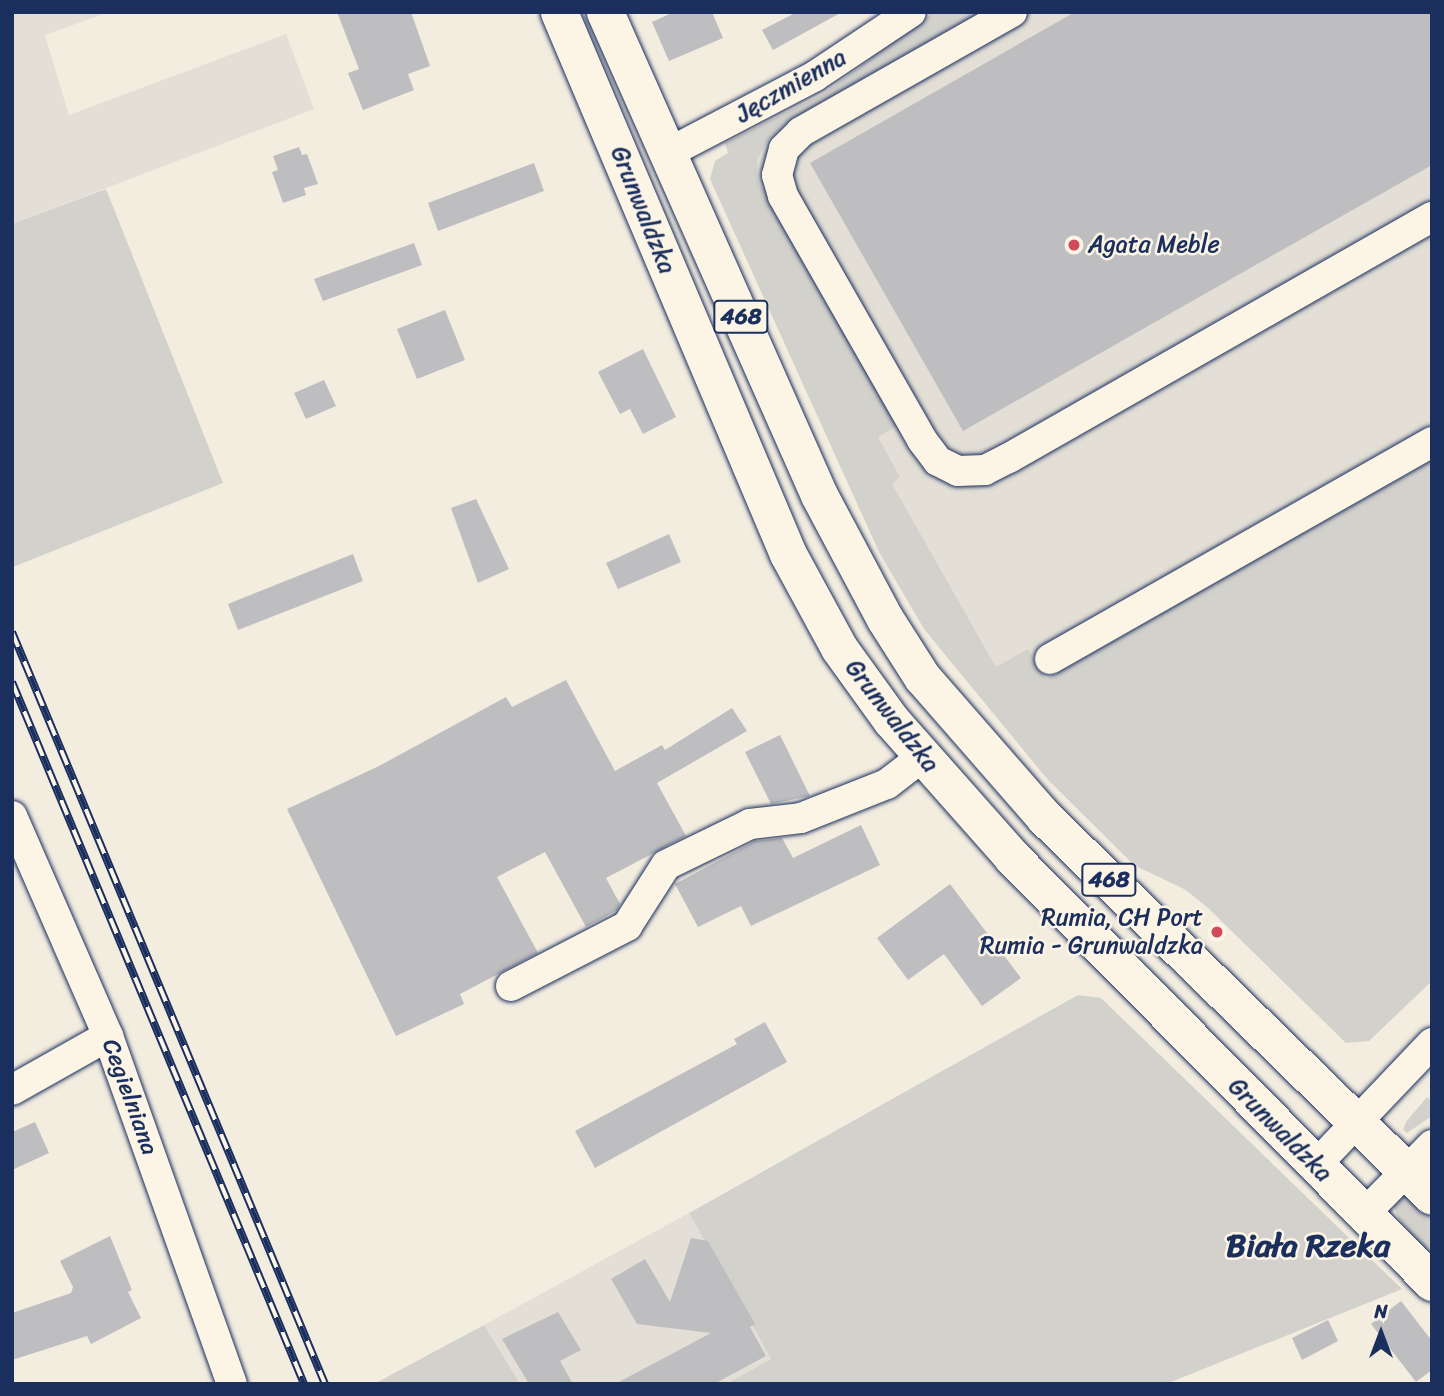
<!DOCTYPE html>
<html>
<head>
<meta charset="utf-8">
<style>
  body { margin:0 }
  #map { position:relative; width:1444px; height:1396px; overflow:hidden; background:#f3ede0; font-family:Sriracha,sans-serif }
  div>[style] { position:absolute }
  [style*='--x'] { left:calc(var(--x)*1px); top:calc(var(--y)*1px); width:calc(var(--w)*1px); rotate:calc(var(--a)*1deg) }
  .built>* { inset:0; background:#e3dfd6 }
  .green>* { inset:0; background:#d3d1cc }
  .building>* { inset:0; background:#bebec0 }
  .roads { filter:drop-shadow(0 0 2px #1b2f5e) drop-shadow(0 0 2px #1b2f5e) }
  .minor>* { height:30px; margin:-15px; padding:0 15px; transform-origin:15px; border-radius:15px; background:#fcf5e5 }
  .major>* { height:37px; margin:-18.5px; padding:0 18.5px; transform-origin:18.5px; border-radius:18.5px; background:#fcf5e5 }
  .rail>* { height:8px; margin-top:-4px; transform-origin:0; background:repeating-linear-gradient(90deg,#fcf5e5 0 16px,#1b2f5e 0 32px); box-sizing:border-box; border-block:2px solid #1b2f5e }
  .dots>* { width:19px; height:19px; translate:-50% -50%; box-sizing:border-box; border:4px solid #fcf5e5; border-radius:50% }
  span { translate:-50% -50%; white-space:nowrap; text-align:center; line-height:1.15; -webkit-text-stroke:5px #fcf5e5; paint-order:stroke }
  .shield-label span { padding:2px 5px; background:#fcf5e5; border:2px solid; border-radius:5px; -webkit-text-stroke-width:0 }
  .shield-label { font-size:23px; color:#1b2f5e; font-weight:700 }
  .street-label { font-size:24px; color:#1b2f5e }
  .poi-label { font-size:24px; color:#1b2f5e }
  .left { translate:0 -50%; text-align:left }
  .right { translate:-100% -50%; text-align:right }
  .district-label { font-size:32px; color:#1b2f5e; font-weight:700 }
  .frame { position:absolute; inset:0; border:14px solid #1b2f5e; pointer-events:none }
  .north { position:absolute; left:1346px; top:1298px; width:70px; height:70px; -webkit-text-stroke:5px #fcf5e5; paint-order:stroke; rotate:0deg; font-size:19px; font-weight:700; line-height:28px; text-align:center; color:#1b2f5e }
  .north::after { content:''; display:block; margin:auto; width:24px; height:32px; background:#1b2f5e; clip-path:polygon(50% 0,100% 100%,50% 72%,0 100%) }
</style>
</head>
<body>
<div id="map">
  <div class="built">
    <div style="clip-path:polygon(12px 12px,109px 12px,45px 35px,69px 115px,286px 34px,314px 109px,12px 224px)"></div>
    <div style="clip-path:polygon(983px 12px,1432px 12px,1432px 460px,1046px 679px,996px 667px,891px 483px,900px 477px,877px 437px,896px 426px,758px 180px,757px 159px,769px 139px,786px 124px)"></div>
    <div style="clip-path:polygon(689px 1213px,771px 1359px,726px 1384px,520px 1384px,484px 1325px)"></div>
  </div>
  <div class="green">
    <div style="clip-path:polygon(934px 12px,983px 12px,786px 124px,769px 139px,757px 159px,758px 180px,897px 426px,878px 437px,900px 477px,892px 484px,996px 667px,1028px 649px,1046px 679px,1432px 460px,1432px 981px,1369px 1041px,1346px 1043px,1208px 908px,1186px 890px,1134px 865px,1048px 780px,924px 629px,879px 552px,710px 179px,715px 161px,728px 153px,725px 143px,823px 94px)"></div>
    <div style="clip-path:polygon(106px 189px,223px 483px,13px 567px,12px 224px)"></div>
    <div style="clip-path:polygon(1078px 995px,1101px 998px,1402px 1289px,1166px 1384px,726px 1384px,771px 1359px,689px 1213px)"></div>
    <div style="clip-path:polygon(1427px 1097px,1432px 1102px,1432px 1116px,1407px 1133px,1403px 1130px,1406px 1122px)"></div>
    <div style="clip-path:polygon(1402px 1187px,1432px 1217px,1429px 1255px,1399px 1219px,1390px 1198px)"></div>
    <div style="clip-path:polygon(484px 1325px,520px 1384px,374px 1384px)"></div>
  </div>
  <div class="building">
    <div style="clip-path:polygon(337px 12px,411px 12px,430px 66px,408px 74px,414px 90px,363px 110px,348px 73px,359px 69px)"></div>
    <div style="clip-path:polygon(674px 12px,712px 12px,723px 38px,669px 61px,652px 22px)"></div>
    <div style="clip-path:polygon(797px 12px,842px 12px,773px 50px,762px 30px)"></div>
    <div style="clip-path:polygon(1075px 12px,1432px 12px,1432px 165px,963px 431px,810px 163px)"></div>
    <div style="clip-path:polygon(299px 147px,302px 155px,307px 154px,318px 184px,304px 188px,306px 195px,283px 203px,272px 172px,278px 170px,273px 156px)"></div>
    <div style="clip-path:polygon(534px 163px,544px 191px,438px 231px,428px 203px)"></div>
    <div style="clip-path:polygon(414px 243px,422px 265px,323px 301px,314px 279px)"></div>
    <div style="clip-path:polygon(445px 310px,465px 360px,417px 379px,397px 329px)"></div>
    <div style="clip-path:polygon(643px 349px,676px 417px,643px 434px,630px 409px,620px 414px,598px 372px)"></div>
    <div style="clip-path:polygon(324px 380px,336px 406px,306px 419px,294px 393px)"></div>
    <div style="clip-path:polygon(476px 499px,509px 569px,478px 583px,451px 508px)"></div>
    <div style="clip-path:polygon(669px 534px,681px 562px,618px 589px,606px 563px)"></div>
    <div style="clip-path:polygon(353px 554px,363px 581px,238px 630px,228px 604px)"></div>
    <div style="clip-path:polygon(566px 680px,615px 771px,662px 745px,665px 750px,732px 708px,747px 731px,657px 783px,686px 836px,606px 878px,620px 904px,617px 910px,586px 927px,545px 852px,497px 877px,538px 953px,460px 994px,464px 1004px,396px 1036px,287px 809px,379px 766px,506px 697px,512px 707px)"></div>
    <div style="clip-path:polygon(780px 735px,810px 796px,771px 804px,745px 752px)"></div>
    <div style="clip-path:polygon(861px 825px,880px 865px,751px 926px,741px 906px,698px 927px,675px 884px,755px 841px,782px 838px,793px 858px)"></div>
    <div style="clip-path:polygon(950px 884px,1021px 978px,982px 1006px,944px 954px,908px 980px,877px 938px)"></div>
    <div style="clip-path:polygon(765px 1022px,787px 1062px,595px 1168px,575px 1131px,737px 1044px,734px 1039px)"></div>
    <div style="clip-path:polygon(35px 1122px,49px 1153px,12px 1170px,12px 1132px)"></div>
    <div style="clip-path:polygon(110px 1236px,132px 1290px,128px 1292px,141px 1318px,91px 1344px,87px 1336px,12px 1360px,12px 1313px,71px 1293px,73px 1287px,60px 1261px)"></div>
    <div style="clip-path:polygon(691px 1238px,708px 1241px,755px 1324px,750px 1327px,766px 1356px,714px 1384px,615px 1384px,711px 1333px,637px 1324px,611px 1279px,645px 1259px,670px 1302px)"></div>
    <div style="clip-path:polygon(1401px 1301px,1432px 1341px,1432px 1370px,1416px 1382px,1371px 1324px)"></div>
    <div style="clip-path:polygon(558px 1312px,581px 1350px,560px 1361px,573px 1384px,529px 1384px,502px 1339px)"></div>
    <div style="clip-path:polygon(1328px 1320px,1338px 1341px,1302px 1360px,1292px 1338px)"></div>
  </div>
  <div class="roads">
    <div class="minor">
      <div style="--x:1012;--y:12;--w:243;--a:150.4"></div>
      <div style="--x:801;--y:132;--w:24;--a:135"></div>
      <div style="--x:784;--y:149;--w:27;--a:105"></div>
      <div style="--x:777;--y:175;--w:22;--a:74"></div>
      <div style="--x:783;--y:196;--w:281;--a:60.3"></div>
      <div style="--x:922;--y:440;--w:26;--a:53"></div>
      <div style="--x:938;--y:461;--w:22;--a:27"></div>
      <div style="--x:958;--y:471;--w:27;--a:-2"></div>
      <div style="--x:985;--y:470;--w:27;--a:-27"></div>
      <div style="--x:1009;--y:458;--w:487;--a:-29.7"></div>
      <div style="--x:668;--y:153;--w:166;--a:-27.6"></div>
      <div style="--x:815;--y:76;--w:115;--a:-33.7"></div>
      <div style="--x:1050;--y:659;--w:439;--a:-29.6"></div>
      <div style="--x:12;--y:816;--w:240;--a:66.4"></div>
      <div style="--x:108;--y:1036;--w:369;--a:70.4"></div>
      <div style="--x:511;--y:986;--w:131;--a:-27.3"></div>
      <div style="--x:627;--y:926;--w:72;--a:-57.4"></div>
      <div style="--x:666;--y:865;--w:93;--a:-26"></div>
      <div style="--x:750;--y:824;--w:51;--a:-6.7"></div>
      <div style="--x:801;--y:818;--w:92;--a:-21.6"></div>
      <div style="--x:887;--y:784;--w:44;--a:-37.6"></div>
      <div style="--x:12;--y:1090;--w:110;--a:-29.4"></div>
      <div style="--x:1315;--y:1166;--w:170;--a:-46.4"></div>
      <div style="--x:1364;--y:1214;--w:97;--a:-45.4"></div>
    </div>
    <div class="major">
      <div style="--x:559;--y:12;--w:588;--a:67.1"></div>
      <div style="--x:788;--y:554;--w:107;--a:61.5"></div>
      <div style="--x:839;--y:648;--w:89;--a:54.2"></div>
      <div style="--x:891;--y:720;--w:183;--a:48.5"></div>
      <div style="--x:1012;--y:857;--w:598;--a:45.34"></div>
      <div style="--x:605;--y:12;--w:528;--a:66.1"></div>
      <div style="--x:819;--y:495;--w:140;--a:62"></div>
      <div style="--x:885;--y:619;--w:69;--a:57.5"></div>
      <div style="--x:922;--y:677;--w:186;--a:48.9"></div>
      <div style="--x:1044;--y:817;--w:542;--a:44.33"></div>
    </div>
  </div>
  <div class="rail">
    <div style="--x:12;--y:632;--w:815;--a:67.4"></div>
    <div style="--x:12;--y:682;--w:760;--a:67.41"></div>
  </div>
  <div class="dots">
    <div style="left:1074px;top:245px;background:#d1495b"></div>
    <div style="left:1217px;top:932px;background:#d1495b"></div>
  </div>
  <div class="shield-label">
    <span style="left:741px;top:317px">468</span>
    <span style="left:1109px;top:880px">468</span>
  </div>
  <div class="street-label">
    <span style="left:791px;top:86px;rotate:-30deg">Jęczmienna</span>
    <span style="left:643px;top:210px;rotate:68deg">Grunwaldzka</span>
    <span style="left:892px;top:716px;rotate:52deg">Grunwaldzka</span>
    <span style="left:130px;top:1097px;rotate:70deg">Cegielniana</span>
    <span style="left:1280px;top:1130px;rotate:45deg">Grunwaldzka</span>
  </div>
  <div class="poi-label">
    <span class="left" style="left:1088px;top:245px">Agata Meble</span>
    <span class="right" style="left:1203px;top:932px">Rumia, CH Port<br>Rumia - Grunwaldzka</span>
  </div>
  <div class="district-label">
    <span style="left:1308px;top:1246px">Biała Rzeka</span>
  </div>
  <div class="frame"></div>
  <div class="north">N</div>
</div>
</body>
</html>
